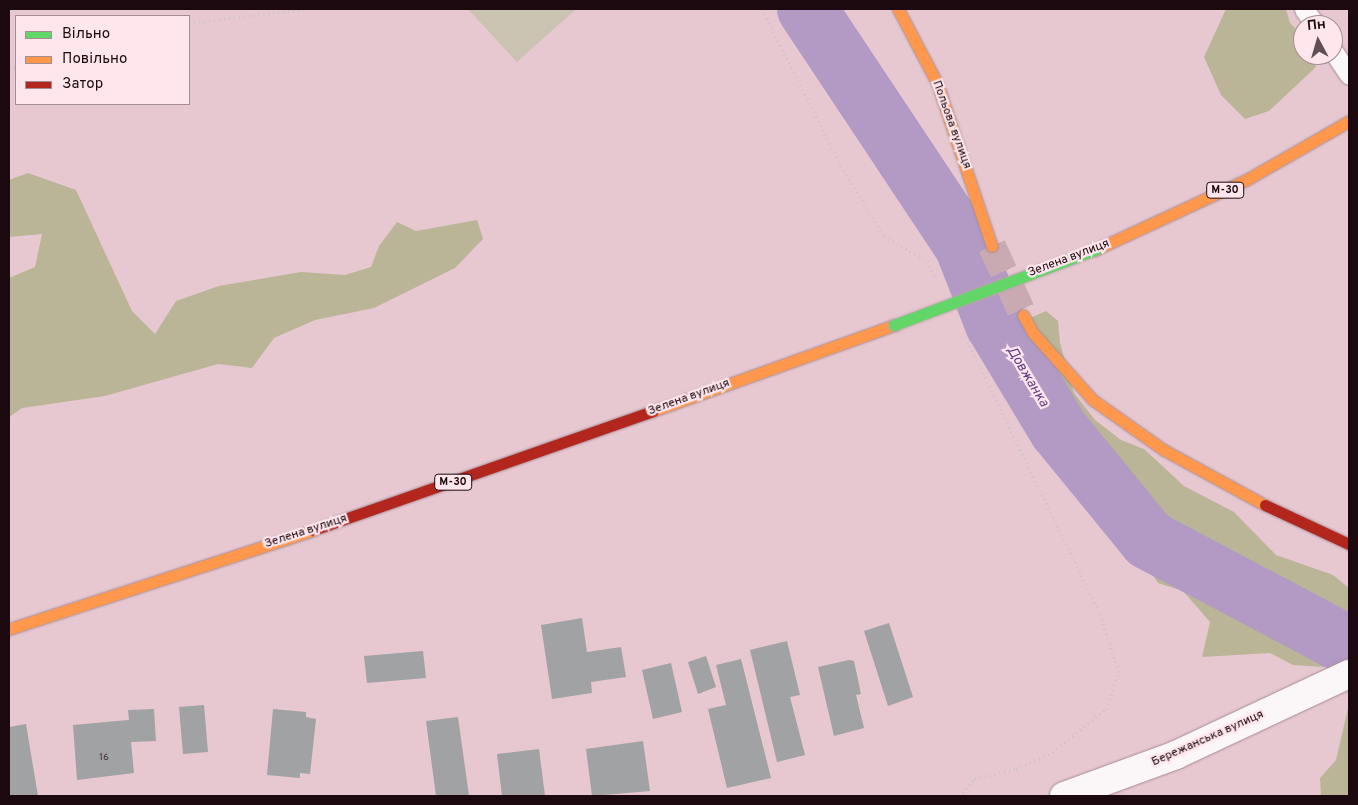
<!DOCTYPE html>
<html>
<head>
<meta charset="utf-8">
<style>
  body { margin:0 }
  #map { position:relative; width:1358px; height:805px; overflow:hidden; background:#e7c7d0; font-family:Overpass,sans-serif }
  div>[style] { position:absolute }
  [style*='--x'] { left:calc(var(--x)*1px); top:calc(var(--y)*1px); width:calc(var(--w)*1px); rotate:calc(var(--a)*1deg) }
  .green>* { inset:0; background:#cac3b1 }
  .forest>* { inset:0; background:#bab597 }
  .river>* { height:60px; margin:-30px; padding:0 30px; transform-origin:30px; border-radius:30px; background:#b29ac5 }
  .building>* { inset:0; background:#a0a2a3 }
  .secondary-tunnel>* { height:28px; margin-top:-14px; transform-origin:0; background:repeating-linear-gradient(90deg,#c9aab3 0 28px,transparent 0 42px) }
  .path>* { height:3px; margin-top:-1.5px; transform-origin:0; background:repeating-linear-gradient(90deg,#cec4c7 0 1px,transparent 0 5px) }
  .roads { filter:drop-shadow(0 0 1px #a68d94) drop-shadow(0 0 1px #a68d94) }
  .lane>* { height:19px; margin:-9.5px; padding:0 9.5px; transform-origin:9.5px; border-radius:9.5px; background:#fbf7f8 }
  .street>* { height:28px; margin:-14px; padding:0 14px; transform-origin:14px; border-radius:14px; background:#fbf7f8 }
  .slow>* { height:11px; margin:-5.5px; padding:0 5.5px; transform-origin:5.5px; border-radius:5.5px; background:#ff974d }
  .jam>* { height:11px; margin:-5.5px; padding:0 5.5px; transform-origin:5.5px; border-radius:5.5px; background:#b3261e }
  .bridges { filter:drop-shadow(0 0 1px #bda4ab) drop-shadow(0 0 1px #bda4ab) }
  .fast-bridge>* { height:11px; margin:-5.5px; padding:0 5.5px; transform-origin:5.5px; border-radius:5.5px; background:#63d668 }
  span { translate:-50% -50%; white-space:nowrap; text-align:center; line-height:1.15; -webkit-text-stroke:4.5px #fee6ec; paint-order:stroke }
  .number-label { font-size:10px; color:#3d2f34 }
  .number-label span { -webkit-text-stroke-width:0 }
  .shield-label span { padding:1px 4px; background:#fee6ec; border:1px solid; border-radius:4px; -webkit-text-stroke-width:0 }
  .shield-label { font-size:11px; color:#1c090f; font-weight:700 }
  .street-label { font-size:12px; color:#1c090f }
  .water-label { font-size:14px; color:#5e4188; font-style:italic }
  .frame { position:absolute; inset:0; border:10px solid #1c090f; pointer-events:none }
  .legend { position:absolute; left:15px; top:15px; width:175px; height:90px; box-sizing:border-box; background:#fee6ec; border:1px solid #a48e94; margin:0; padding:6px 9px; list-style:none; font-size:15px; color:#1c090f }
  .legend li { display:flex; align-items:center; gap:10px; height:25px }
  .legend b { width:25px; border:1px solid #a48e94 }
  .north { position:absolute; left:1293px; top:15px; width:50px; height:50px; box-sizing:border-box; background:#fee6ec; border:1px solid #a48e94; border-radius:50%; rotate:354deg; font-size:14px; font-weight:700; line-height:20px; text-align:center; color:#1c090f }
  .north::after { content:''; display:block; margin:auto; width:18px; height:22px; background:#634c53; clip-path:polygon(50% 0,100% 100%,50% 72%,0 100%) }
</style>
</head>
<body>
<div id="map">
  <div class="green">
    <div style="clip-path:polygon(468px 9px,576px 9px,517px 62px)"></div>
  </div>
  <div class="forest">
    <div style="clip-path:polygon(1226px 9px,1286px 9px,1290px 23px,1303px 36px,1303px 55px,1311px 55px,1316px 67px,1269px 111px,1245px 119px,1221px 95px,1204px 57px)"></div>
    <div style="clip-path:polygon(28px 173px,76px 190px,132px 311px,155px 334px,176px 301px,219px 286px,301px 272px,345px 275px,371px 267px,379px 246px,397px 222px,416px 231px,477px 220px,483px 239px,455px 268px,374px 308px,315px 320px,274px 338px,252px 368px,218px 364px,105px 396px,22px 408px,9px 417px,9px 278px,35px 267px,42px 234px,9px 237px,9px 180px)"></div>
    <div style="clip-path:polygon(1046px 311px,1058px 321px,1060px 343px,1074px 393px,1095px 420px,1121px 440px,1144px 449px,1184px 486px,1234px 512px,1276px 555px,1333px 575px,1349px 588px,1349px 658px,1323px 667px,1293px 665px,1270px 653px,1202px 657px,1210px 622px,1183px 591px,1158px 583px,1145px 562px,1152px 529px,1141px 512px,1103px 505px,1085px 487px,1065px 452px,1041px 447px,1022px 424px,1005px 391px,995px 359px,1012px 326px)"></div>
    <div style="clip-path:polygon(1349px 704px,1349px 796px,1321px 796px,1320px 778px,1336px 760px)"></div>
  </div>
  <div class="river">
    <div style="--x:807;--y:9;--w:283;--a:56.4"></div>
    <div style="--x:964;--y:245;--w:85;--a:68.6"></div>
    <div style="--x:995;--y:324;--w:124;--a:58.9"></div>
    <div style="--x:1059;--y:430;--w:142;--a:50.7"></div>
    <div style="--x:1149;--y:540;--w:226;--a:27.9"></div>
  </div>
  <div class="building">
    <div style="clip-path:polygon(582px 618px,587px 652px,621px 647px,626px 677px,591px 682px,592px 693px,552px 699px,541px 625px)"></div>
    <div style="clip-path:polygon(889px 623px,913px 697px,888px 706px,864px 631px)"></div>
    <div style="clip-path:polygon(787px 641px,800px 695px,790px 697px,805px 755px,777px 762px,750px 650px)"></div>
    <div style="clip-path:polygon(423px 651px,426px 678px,367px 683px,364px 656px)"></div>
    <div style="clip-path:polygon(706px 656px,716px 687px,698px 694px,688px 662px)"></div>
    <div style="clip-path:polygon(741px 659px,771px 778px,727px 788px,708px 709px,726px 705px,716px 665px)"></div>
    <div style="clip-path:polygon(849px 660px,854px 661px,861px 694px,856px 695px,864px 728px,834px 736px,818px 667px)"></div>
    <div style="clip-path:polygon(671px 663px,682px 712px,653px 719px,642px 670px)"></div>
    <div style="clip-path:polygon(204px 705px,208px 752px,183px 754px,179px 707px)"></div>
    <div style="clip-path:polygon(154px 709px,156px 741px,131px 742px,134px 773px,77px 780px,73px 725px,129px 720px,128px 710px)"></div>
    <div style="clip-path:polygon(273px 709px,306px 712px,306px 717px,316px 719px,310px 774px,300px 773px,300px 778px,267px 775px)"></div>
    <div style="clip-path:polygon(458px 717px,469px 796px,436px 796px,426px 721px)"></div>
    <div style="clip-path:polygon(26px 724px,38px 796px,9px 796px,9px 727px)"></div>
    <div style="clip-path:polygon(643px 741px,650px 791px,592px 796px,586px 749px)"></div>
    <div style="clip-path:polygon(539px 749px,545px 796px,502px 796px,497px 754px)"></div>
  </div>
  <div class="secondary-tunnel">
    <div style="--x:992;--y:246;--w:76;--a:65.8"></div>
  </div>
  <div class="path">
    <div style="--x:762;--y:9;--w:176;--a:63.3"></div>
    <div style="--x:841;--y:166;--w:82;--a:58.4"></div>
    <div style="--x:884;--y:236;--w:50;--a:30.2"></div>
    <div style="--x:927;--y:261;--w:18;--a:63"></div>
    <div style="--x:189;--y:23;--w:117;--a:-6.9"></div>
    <div style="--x:9;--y:68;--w:7;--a:-8"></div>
    <div style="--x:959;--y:796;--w:23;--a:-47"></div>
    <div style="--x:975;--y:779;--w:42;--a:-13.7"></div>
    <div style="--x:1016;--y:769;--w:41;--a:-24.7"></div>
    <div style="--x:1053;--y:752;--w:68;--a:-39.1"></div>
    <div style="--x:1106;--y:709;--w:39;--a:-71"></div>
    <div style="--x:1119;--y:672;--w:63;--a:-108.4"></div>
    <div style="--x:1099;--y:612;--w:311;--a:-115.9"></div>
  </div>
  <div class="roads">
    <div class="lane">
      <div style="--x:1304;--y:9;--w:19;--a:55"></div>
      <div style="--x:1333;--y:51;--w:29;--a:56"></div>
    </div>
    <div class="street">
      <div style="--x:1064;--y:796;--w:119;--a:-20.1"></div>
      <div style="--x:1176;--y:755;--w:191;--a:-25.1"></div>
    </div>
    <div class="slow">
      <div style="--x:898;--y:9;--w:84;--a:62.2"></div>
      <div style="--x:937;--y:83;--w:172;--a:71.4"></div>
      <div style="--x:1095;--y:250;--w:166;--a:-24.9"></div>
      <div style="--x:1246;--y:180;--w:119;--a:-29.8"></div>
      <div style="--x:1023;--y:315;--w:21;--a:61"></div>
      <div style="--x:1033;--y:333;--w:90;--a:48.2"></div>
      <div style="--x:1093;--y:400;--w:87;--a:35.2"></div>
      <div style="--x:1164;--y:450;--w:115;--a:28.6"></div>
      <div style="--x:653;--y:411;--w:256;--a:-19.6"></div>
      <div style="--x:9;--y:629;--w:320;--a:-18"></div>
    </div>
    <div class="jam">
      <div style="--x:1265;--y:505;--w:93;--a:24.9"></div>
      <div style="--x:313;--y:530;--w:360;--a:-19.3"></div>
    </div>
  </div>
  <div class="bridges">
    <div class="fast-bridge">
      <div style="--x:894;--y:325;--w:215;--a:-20.5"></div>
    </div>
  </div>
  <div class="number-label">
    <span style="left:104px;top:758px">16</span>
  </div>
  <div class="shield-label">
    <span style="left:1225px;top:190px">М-30</span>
    <span style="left:453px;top:482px">М-30</span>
  </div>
  <div class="street-label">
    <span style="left:951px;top:125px;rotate:70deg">Польова вулиця</span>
    <span style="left:1069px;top:259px;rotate:-21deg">Зелена вулиця</span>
    <span style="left:689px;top:398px;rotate:-20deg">Зелена вулиця</span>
    <span style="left:306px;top:532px;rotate:-18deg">Зелена вулиця</span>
    <span style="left:1208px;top:739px;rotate:-24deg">Бережанська вулиця</span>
  </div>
  <div class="water-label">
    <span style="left:1027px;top:377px;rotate:59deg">Довжанка</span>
  </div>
  <div class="frame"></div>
  <ul class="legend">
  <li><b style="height:6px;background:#63d668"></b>Вільно</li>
  <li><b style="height:6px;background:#ff974d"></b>Повільно</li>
  <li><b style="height:6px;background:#b3261e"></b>Затор</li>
  </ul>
  <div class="north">Пн</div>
</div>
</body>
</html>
